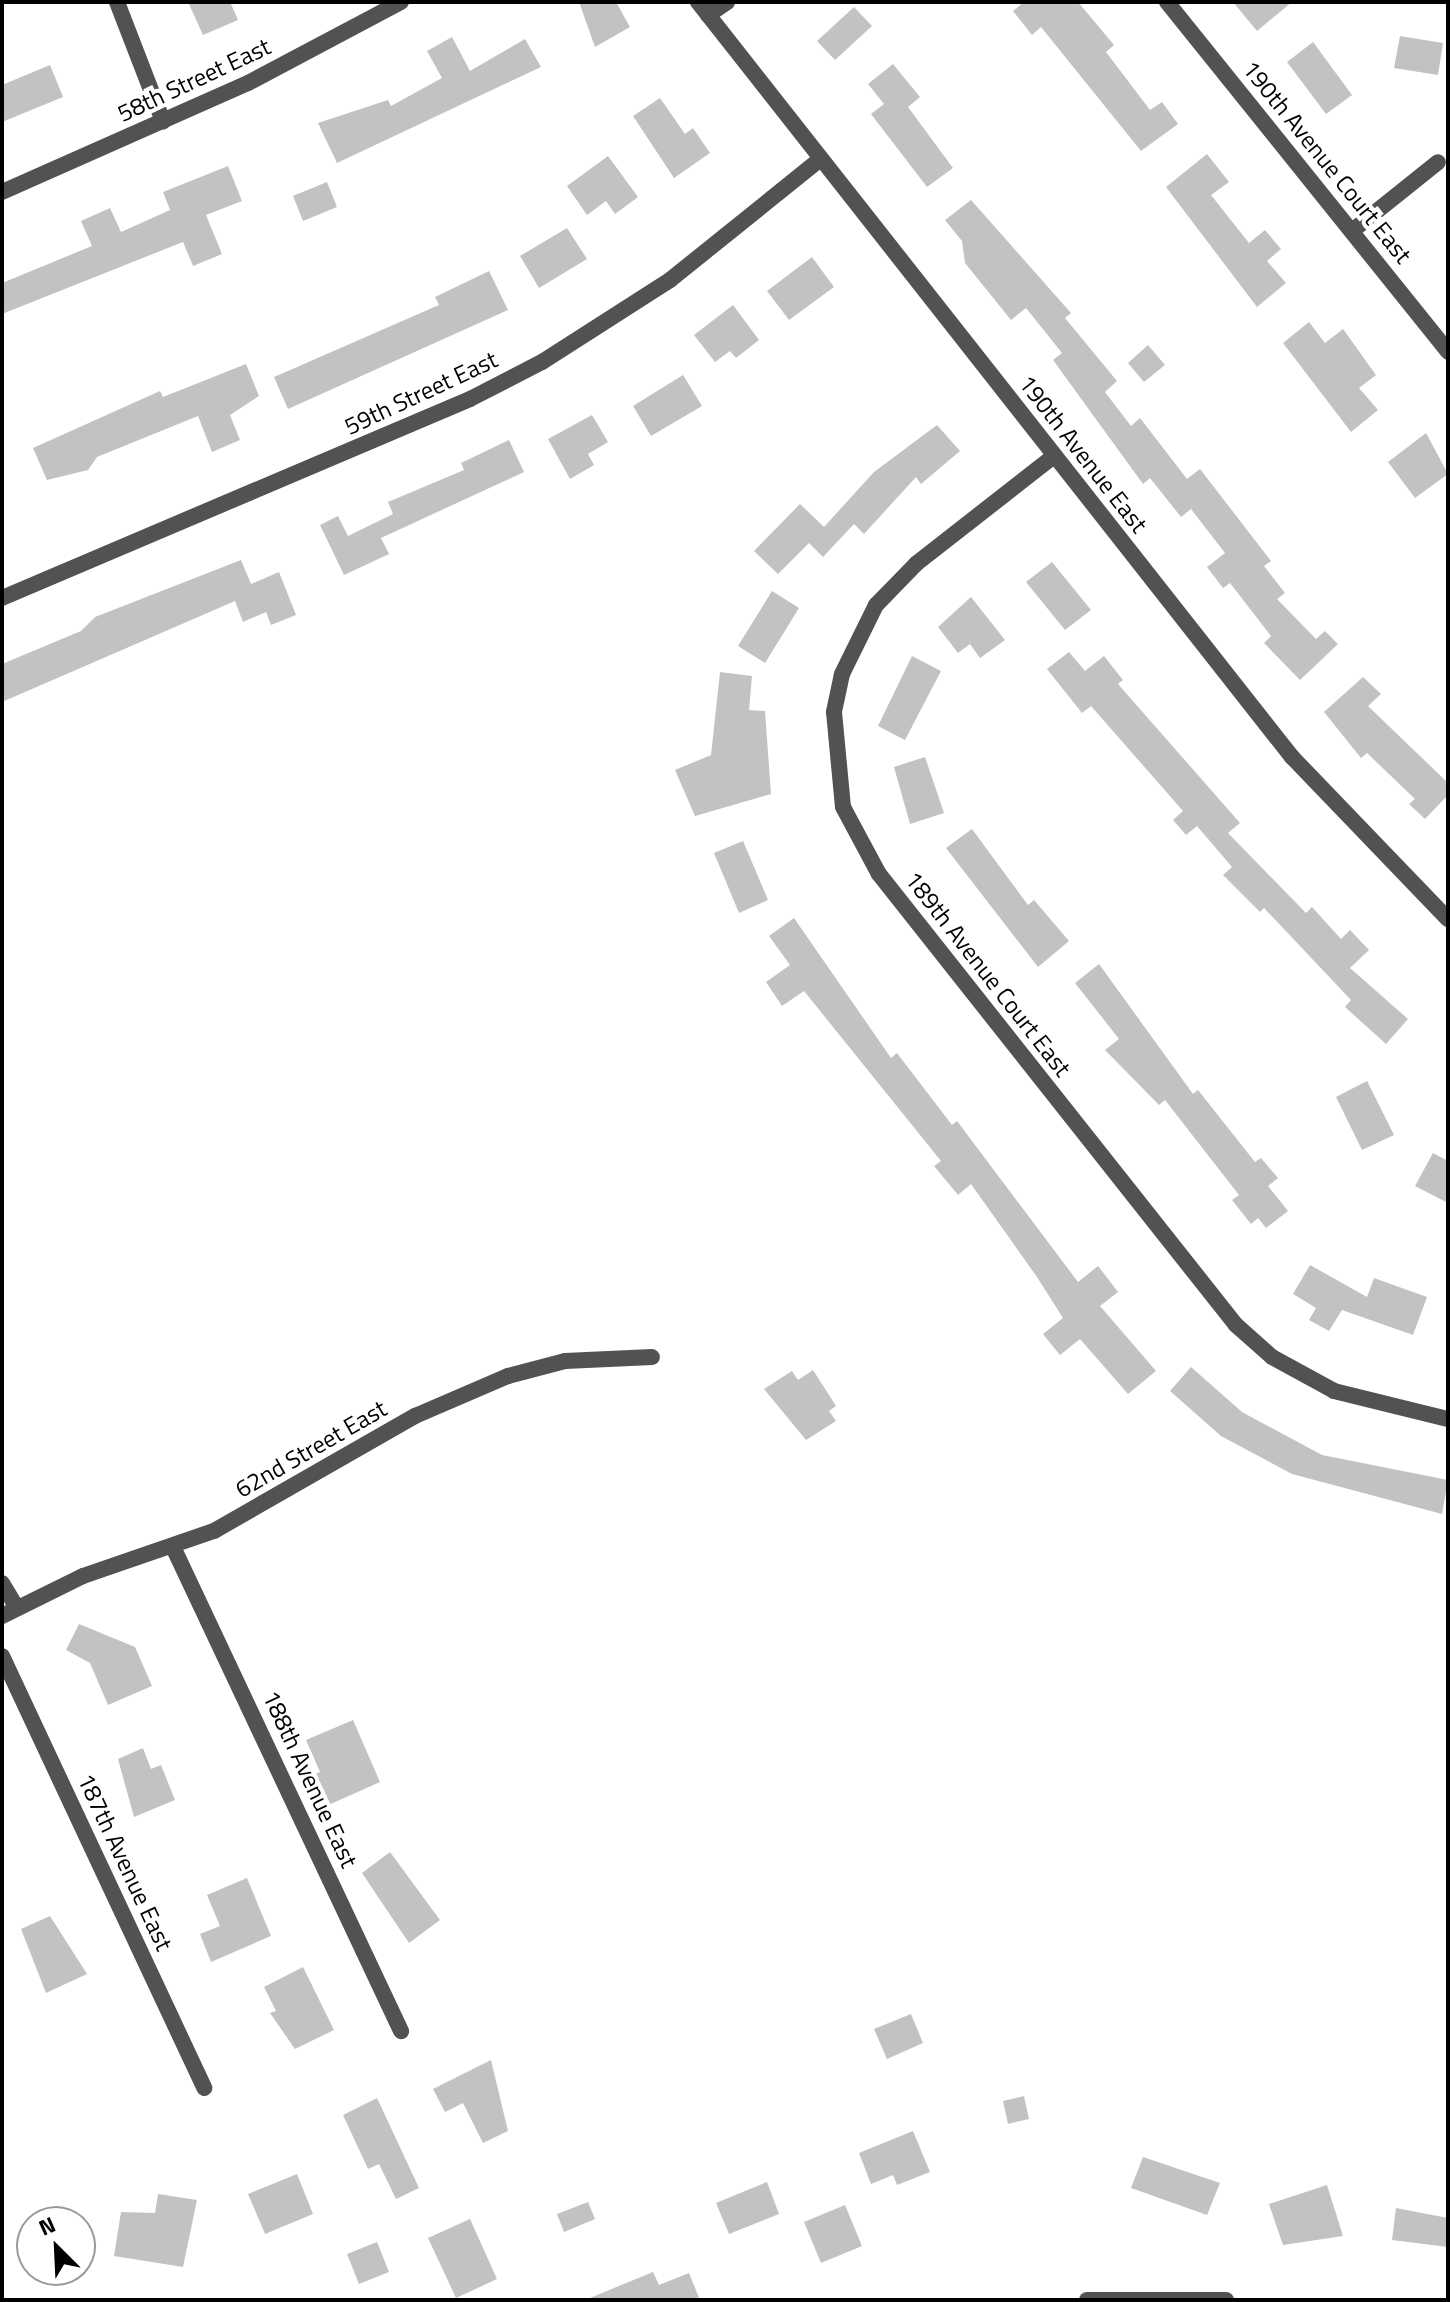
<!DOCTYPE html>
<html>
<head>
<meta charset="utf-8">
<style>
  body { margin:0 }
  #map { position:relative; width:1450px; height:2302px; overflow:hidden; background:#fff; font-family:"Titillium Web",sans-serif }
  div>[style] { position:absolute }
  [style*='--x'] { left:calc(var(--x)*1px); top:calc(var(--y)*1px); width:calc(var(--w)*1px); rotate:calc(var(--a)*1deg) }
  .building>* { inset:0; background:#c2c2c2 }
  .street>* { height:16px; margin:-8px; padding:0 8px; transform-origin:8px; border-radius:8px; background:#525252 }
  span { translate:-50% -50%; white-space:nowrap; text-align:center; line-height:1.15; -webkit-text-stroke:8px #fff; paint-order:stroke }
  .street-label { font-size:24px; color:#000 }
  .frame { position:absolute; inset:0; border:4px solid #000; pointer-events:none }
  .north { position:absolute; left:16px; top:2206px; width:80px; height:80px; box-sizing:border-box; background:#fff; border:2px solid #999; border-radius:50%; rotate:336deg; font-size:22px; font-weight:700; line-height:32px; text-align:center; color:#000 }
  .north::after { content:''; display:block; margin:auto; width:28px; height:36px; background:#000; clip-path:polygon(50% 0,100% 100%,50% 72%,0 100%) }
</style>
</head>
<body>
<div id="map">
  <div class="building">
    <div style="clip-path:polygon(188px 2px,230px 2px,238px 20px,203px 35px)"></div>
    <div style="clip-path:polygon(579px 2px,616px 2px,630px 27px,595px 47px)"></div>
    <div style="clip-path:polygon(1024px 2px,1078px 2px,1114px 45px,1106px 52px,1150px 110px,1162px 102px,1178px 124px,1141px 151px,1041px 27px,1032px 35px,1013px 11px)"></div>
    <div style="clip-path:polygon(1233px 2px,1292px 2px,1257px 31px)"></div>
    <div style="clip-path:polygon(854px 7px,872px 26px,835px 60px,817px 41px)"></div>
    <div style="clip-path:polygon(1400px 36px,1443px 43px,1438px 75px,1394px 68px)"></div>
    <div style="clip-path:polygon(452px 37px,470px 71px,525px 39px,541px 67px,337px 163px,318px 123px,388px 100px,391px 106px,442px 78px,427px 51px)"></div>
    <div style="clip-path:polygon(1313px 42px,1352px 95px,1326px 114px,1287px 62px)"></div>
    <div style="clip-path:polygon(893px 64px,920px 97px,908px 107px,953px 168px,927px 187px,871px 114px,884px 104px,868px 84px)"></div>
    <div style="clip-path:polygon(50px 65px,63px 97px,2px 122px,2px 85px)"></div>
    <div style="clip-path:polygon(660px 98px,685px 134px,693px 128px,710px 153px,674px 178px,633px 116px)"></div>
    <div style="clip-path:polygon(1207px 154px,1229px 182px,1211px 195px,1249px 243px,1265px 230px,1281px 249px,1267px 261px,1286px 283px,1257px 307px,1166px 187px)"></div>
    <div style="clip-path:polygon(608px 156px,638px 197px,615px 214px,606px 201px,587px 215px,567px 186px)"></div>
    <div style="clip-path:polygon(228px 166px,242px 201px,206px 215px,222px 254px,193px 266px,183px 242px,2px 314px,2px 283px,92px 246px,81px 221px,110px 208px,121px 232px,170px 210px,163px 192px)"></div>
    <div style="clip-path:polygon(327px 182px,337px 207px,303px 221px,293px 196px)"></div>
    <div style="clip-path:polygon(971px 200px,1071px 313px,1065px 318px,1117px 381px,1105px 392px,1131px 426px,1140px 418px,1187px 479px,1200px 469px,1271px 561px,1264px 566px,1285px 593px,1277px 599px,1316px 639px,1325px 631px,1338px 644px,1300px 680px,1264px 643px,1271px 636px,1230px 583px,1223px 588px,1207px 567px,1225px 553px,1191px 509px,1181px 517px,1150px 478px,1143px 484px,1053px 360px,1062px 353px,1026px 308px,1011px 320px,965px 263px,962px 241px,945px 220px)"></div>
    <div style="clip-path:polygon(567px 228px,587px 259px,539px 288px,520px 256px)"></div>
    <div style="clip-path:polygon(812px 257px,834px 287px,789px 320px,767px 291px)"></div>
    <div style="clip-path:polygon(489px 271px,508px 310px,288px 409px,274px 377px,439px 305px,435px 297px)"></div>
    <div style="clip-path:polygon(733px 305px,759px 340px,736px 358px,730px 351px,715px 362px,694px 335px)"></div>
    <div style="clip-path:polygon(1309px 322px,1325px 343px,1343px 329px,1376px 375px,1359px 388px,1378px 410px,1351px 432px,1283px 343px)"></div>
    <div style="clip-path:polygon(1148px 345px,1165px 365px,1144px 382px,1128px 363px)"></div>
    <div style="clip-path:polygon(246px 364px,259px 396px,230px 415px,240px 440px,212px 452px,198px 416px,97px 457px,88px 470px,47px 480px,33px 448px,160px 391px,163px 397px)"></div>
    <div style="clip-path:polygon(683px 375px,702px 406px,651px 436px,633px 406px)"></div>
    <div style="clip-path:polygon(592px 415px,608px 442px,588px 454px,594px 465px,570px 479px,548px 439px)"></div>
    <div style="clip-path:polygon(937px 425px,960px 451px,921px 484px,916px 477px,864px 534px,854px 524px,823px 557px,809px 543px,778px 574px,754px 551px,800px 504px,824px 527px,874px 472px)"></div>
    <div style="clip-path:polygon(1426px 433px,1448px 474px,1415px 498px,1388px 462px)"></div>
    <div style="clip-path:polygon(509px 440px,524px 472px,381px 538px,389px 554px,344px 575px,320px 525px,338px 516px,348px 536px,393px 514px,388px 502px,464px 470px,461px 463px)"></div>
    <div style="clip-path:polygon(241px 560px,251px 584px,279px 572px,296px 615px,271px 625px,266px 612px,243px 622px,235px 601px,2px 702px,2px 664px,81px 631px,95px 617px)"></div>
    <div style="clip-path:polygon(1052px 562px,1091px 610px,1065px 630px,1026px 582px)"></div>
    <div style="clip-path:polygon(772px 591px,799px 608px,765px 663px,738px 646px)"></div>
    <div style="clip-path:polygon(971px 597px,1005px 640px,980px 658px,970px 644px,958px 653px,938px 627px)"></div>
    <div style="clip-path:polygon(1069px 652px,1085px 671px,1104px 656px,1123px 680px,1118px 684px,1240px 823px,1228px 833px,1306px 913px,1312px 907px,1341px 939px,1350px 930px,1369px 950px,1350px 968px,1408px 1019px,1386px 1044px,1345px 1007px,1351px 1000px,1264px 908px,1260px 912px,1223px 875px,1232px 867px,1197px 826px,1186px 835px,1173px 820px,1183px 811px,1091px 706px,1082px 713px,1047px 669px)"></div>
    <div style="clip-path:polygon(912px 656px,941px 671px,905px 740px,878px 726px)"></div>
    <div style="clip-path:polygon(720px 672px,752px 676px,749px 710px,765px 711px,771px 794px,695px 816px,675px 770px,711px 755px)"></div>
    <div style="clip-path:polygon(1363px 677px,1381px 694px,1368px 706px,1448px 783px,1448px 795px,1425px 819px,1409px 804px,1415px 799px,1367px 753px,1361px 758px,1324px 712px)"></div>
    <div style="clip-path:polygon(925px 757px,944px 813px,910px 824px,894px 767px)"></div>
    <div style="clip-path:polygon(972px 829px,1028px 905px,1034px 900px,1069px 941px,1038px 967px,946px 848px)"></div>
    <div style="clip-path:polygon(743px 841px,768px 900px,739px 913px,714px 853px)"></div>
    <div style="clip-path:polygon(794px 918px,891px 1058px,897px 1053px,952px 1125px,957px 1121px,1078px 1282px,1098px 1266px,1118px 1292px,1100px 1306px,1156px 1371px,1128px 1394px,1080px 1339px,1060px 1355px,1043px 1334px,1063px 1318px,1037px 1277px,971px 1184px,958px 1195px,934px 1166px,941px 1161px,804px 991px,782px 1006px,766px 982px,790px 965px,769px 936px)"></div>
    <div style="clip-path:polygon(1099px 964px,1193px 1094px,1198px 1090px,1255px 1162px,1261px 1158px,1278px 1178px,1268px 1186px,1288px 1211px,1266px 1228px,1258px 1218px,1251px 1224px,1232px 1200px,1239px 1195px,1165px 1100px,1159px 1105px,1105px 1050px,1119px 1039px,1075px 983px)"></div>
    <div style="clip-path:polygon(1367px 1081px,1394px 1135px,1362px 1150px,1336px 1097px)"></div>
    <div style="clip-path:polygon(1433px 1153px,1448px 1161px,1448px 1203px,1415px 1186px)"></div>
    <div style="clip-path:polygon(1310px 1265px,1367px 1297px,1374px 1278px,1427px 1297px,1413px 1335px,1342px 1310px,1329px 1331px,1309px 1320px,1316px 1308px,1293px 1294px)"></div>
    <div style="clip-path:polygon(1191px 1367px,1242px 1412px,1322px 1455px,1448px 1480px,1442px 1514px,1292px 1474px,1221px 1436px,1170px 1391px)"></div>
    <div style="clip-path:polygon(813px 1370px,836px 1406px,829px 1411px,836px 1421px,806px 1440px,764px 1389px,792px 1371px,798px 1380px)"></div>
    <div style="clip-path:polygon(79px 1624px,135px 1647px,152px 1686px,108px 1705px,90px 1663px,66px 1650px)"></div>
    <div style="clip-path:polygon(353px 1720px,380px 1782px,324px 1807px,310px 1776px,320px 1772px,306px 1740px)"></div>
    <div style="clip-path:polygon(143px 1748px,151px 1769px,161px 1765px,175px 1800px,134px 1817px,118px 1759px)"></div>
    <div style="clip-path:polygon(390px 1852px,440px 1920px,409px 1943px,362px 1873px)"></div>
    <div style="clip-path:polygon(247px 1878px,271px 1936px,211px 1962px,200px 1934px,220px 1926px,207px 1895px)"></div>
    <div style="clip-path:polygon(50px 1916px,87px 1974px,46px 1993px,21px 1929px)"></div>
    <div style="clip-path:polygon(303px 1967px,334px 2030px,295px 2049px,270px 2013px,276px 2011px,264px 1987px)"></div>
    <div style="clip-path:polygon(911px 2014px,923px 2043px,887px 2059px,874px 2029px)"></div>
    <div style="clip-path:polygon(491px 2060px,508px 2131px,483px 2143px,463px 2103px,445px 2112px,433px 2089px)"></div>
    <div style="clip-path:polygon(1024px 2096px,1029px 2119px,1008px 2124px,1003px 2101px)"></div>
    <div style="clip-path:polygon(377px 2098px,419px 2188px,396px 2199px,379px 2164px,368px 2169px,343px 2115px)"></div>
    <div style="clip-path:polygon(913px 2131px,930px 2172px,897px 2185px,893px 2175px,871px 2184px,859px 2153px)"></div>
    <div style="clip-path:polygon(1143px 2157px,1220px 2183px,1207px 2215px,1131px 2188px)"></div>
    <div style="clip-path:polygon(297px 2174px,313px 2214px,265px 2234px,248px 2194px)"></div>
    <div style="clip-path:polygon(767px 2182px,779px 2214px,729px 2234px,716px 2203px)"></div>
    <div style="clip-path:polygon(1327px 2185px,1343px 2236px,1283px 2245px,1269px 2204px)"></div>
    <div style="clip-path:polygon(158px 2194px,197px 2200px,183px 2267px,114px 2256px,121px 2212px,155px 2213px)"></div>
    <div style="clip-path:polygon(588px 2202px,595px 2219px,564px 2232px,557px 2214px)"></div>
    <div style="clip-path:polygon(845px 2205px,862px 2246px,821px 2263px,804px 2222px)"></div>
    <div style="clip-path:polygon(1396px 2208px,1448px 2218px,1448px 2247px,1392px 2240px)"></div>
    <div style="clip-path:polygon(470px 2219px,497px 2279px,456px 2298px,428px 2238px)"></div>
    <div style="clip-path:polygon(377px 2242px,389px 2272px,359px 2284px,347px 2254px)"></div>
    <div style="clip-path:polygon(653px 2272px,659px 2285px,689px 2273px,700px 2300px,585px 2300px)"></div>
  </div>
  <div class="street">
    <div style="--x:117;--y:2;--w:128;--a:68.9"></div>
    <div style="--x:698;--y:2;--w:961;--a:51.81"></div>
    <div style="--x:1292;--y:757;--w:225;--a:46.1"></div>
    <div style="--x:1167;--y:2;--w:449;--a:51.2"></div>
    <div style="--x:708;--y:15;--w:23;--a:-34"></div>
    <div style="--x:2;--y:192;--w:269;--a:-23.9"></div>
    <div style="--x:248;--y:83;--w:173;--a:-27.9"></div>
    <div style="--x:1352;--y:231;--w:110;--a:-38.7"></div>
    <div style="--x:1054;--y:456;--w:175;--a:142"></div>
    <div style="--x:916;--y:564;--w:57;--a:134.3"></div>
    <div style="--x:876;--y:605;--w:77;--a:116.2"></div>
    <div style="--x:842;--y:674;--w:39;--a:102"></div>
    <div style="--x:834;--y:712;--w:95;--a:84.6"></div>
    <div style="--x:843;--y:807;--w:76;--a:61.8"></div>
    <div style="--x:879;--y:874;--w:575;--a:51.64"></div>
    <div style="--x:1236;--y:1325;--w:48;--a:41.6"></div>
    <div style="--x:1272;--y:1357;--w:71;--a:28.7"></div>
    <div style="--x:1334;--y:1391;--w:117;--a:13.8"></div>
    <div style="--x:2;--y:598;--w:509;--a:-23.04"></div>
    <div style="--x:470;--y:399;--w:81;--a:-27.2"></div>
    <div style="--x:542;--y:362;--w:152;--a:-32.6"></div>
    <div style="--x:670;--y:280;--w:191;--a:-38.8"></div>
    <div style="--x:174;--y:1549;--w:533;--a:64.78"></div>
    <div style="--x:2;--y:1583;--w:27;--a:59"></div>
    <div style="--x:2;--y:1616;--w:90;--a:-26.3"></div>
    <div style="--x:83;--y:1576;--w:139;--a:-19"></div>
    <div style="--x:214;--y:1531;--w:232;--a:-29.8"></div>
    <div style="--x:415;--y:1416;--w:101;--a:-23.3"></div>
    <div style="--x:508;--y:1376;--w:59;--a:-14.7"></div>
    <div style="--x:565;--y:1361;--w:87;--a:-2.6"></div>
    <div style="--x:2;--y:1656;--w:477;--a:64.9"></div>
    <div style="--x:1087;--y:2300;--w:139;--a:0"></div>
  </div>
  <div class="street-label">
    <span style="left:194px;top:80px;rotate:-25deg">58th Street East</span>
    <span style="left:1327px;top:162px;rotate:51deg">190th Avenue Court East</span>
    <span style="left:421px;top:393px;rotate:-25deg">59th Street East</span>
    <span style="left:1083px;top:454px;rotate:52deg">190th Avenue East</span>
    <span style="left:988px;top:974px;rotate:52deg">189th Avenue Court East</span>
    <span style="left:311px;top:1449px;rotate:-30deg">62nd Street East</span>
    <span style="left:310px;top:1779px;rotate:65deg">188th Avenue East</span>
    <span style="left:125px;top:1862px;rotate:65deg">187th Avenue East</span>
  </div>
  <div class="frame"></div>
  <div class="north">N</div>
</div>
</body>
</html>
